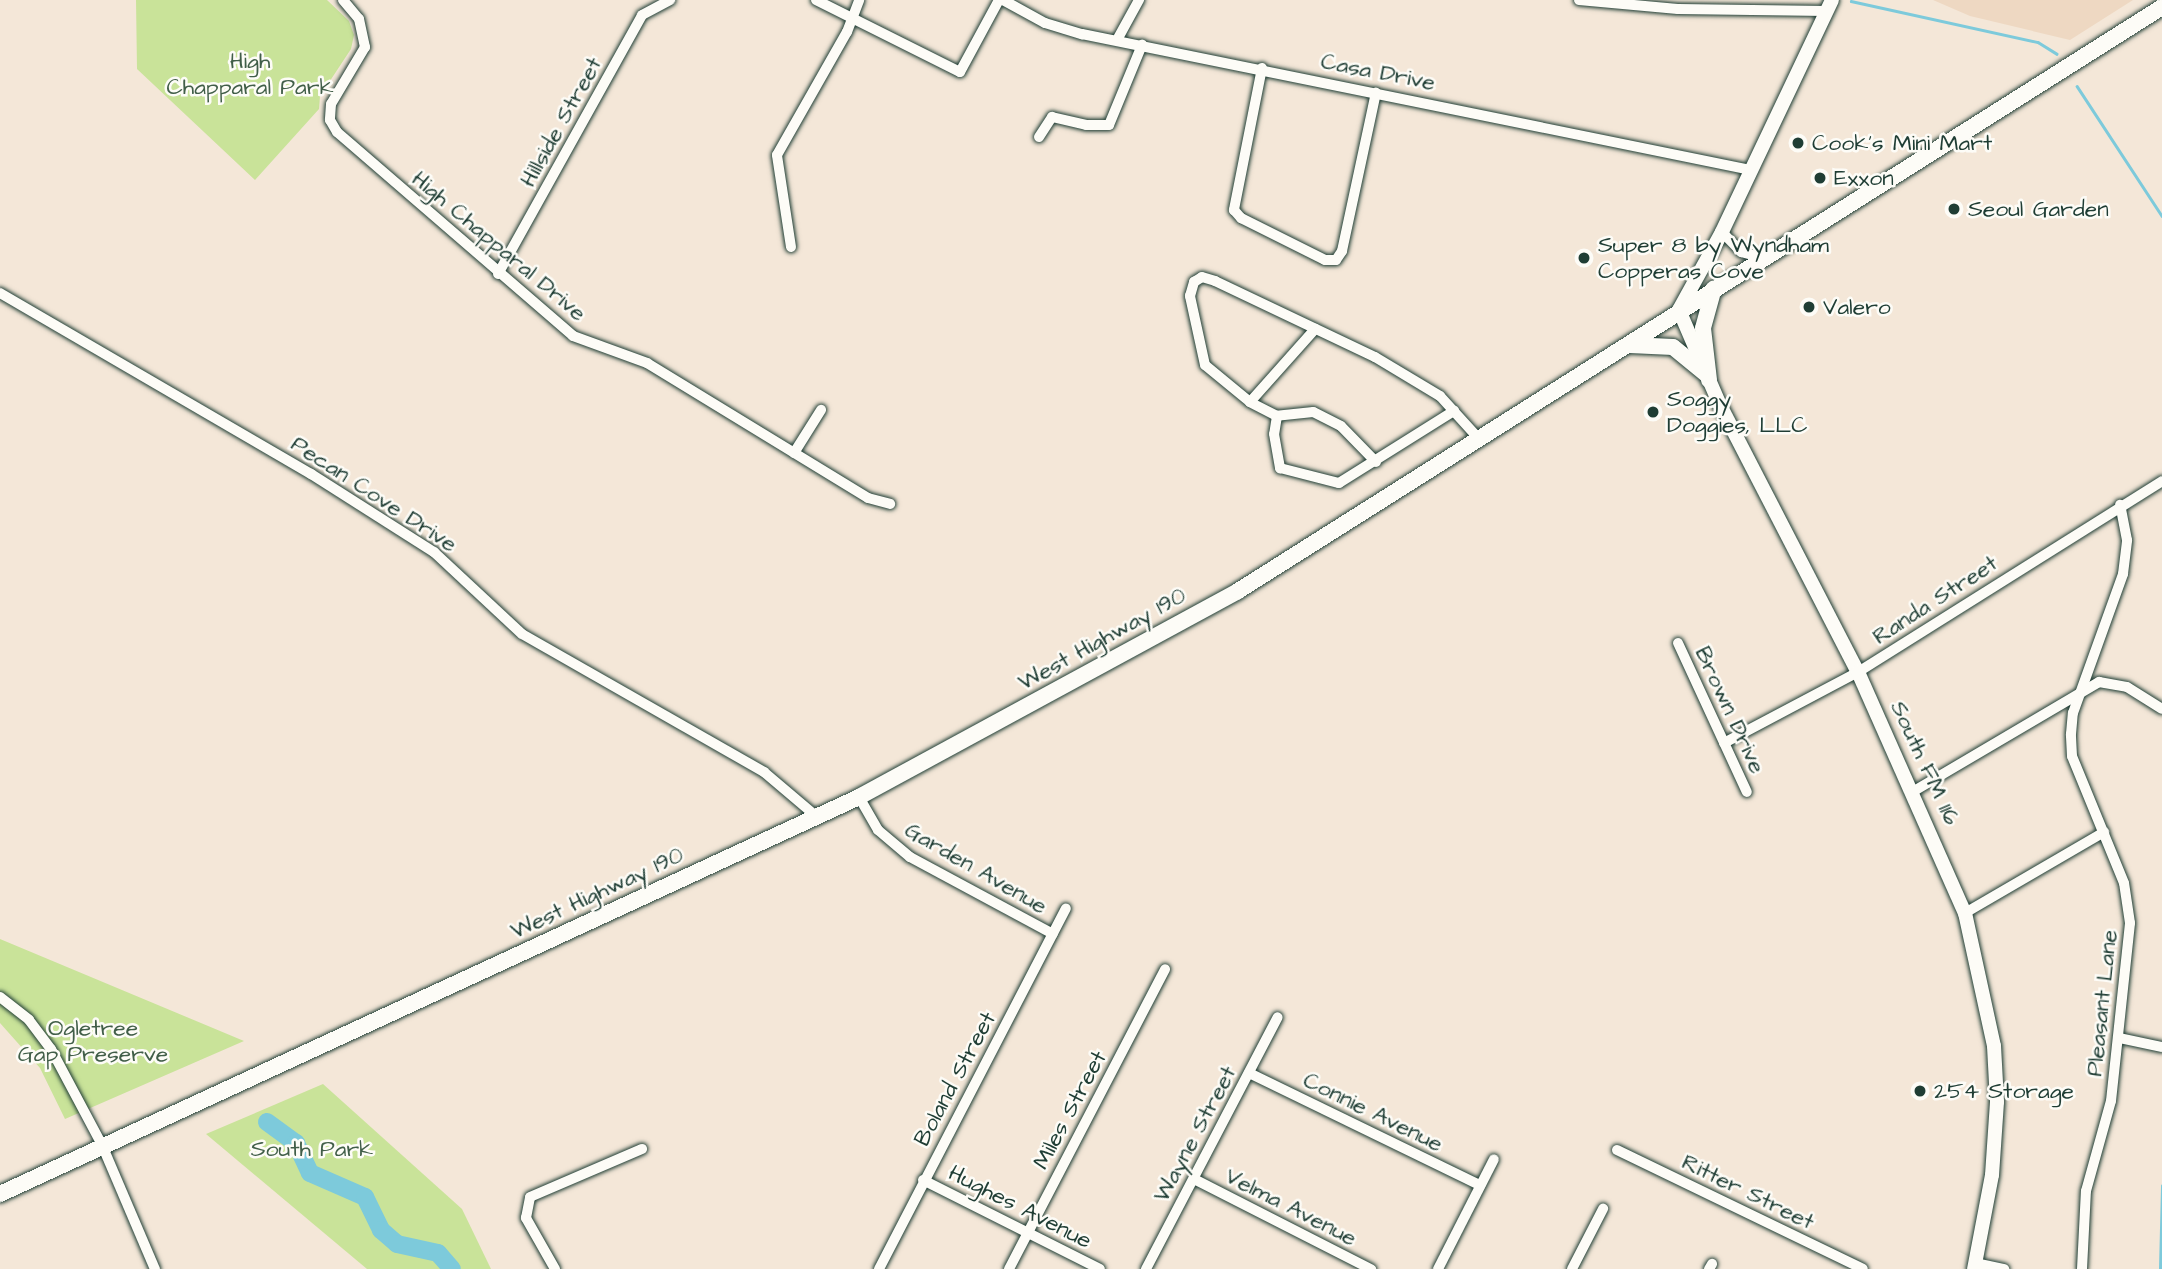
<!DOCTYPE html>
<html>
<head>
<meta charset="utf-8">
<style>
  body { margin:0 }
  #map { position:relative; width:2162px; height:1269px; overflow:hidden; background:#f4e7d8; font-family:"Architects Daughter",sans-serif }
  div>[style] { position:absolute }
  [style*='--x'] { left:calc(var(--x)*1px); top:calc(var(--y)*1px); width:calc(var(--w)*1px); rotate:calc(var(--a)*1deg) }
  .built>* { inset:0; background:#eed8c2 }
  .green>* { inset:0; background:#c9e399 }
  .stream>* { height:2.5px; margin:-1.25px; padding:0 1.25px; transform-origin:1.25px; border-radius:1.25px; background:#7dcadb }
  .river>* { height:18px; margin:-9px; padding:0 9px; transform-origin:9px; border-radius:9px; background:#7dcadb }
  .roads { filter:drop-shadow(0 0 2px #1f3d34) drop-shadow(0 0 2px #1f3d34) }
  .street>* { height:10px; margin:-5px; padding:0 5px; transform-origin:5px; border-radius:5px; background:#fdfcf7 }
  .secondary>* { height:14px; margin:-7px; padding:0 7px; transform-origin:7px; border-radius:7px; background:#fdfcf7 }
  .primary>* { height:16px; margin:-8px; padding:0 8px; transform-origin:8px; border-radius:8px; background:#fdfcf7 }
  .dots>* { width:19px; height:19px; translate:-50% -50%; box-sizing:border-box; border:4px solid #fdfcf7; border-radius:50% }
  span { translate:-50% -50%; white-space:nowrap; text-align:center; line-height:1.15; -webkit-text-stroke:5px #fdfcf7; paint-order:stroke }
  .park-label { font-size:23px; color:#415e48 }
  .street-label { font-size:23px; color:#1f3d34 }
  .poi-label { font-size:23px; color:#1f3d34 }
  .left { translate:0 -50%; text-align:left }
</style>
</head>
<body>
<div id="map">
  <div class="built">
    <div style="clip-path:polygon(1933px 0,2133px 0,2070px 40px,1970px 16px)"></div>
  </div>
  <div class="green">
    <div style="clip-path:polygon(327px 0,349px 21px,354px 35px,351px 49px,320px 96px,319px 109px,255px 180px,137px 69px,136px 0)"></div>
    <div style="clip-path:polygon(0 939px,244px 1041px,65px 1119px,40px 1068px,0 1023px)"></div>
    <div style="clip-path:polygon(323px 1084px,462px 1209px,491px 1269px,367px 1269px,206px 1134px)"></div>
  </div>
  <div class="stream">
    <div style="--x:1851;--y:1;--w:191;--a:12.4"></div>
    <div style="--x:2038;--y:42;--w:22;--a:32"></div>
    <div style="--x:2077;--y:86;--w:155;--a:56.8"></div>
    <div style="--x:2160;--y:1269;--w:83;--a:-88.6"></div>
  </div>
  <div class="river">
    <div style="--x:267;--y:1122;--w:36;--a:36"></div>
    <div style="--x:296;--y:1143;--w:33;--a:65"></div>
    <div style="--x:310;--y:1173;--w:60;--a:23.6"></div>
    <div style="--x:365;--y:1197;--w:37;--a:64"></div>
    <div style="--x:381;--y:1230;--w:21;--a:41"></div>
    <div style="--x:397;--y:1244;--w:42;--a:12.4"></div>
    <div style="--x:438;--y:1253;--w:21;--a:49"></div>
  </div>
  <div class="roads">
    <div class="street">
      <div style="--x:343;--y:0;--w:25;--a:50"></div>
      <div style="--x:359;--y:19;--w:29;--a:78"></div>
      <div style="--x:365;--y:47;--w:66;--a:120.8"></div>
      <div style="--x:331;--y:104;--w:16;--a:94"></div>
      <div style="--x:330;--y:120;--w:14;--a:60"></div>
      <div style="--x:337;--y:132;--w:312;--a:40.8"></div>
      <div style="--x:573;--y:336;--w:79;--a:20"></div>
      <div style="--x:647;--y:363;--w:259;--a:31.4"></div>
      <div style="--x:868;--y:498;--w:23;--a:15"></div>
      <div style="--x:816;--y:0;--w:161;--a:26.6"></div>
      <div style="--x:960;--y:72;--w:82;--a:-61.6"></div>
      <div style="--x:1003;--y:0;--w:48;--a:28.7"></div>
      <div style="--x:1045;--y:23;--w:39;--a:17"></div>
      <div style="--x:1082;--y:34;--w:683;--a:11.49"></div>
      <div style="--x:1579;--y:0;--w:99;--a:5.2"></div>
      <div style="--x:1678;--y:9;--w:148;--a:0.8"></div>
      <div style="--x:1117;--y:40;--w:46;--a:-61.2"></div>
      <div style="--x:1262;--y:68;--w:145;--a:101.2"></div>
      <div style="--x:1234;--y:210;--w:11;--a:49"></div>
      <div style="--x:1241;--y:218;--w:94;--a:26.6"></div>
      <div style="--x:1325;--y:260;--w:11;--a:0"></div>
      <div style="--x:1336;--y:260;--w:11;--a:-56"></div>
      <div style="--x:1342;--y:251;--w:162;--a:-77.9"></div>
      <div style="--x:1039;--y:137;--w:24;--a:-57"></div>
      <div style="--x:1052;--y:117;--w:35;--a:13"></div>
      <div style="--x:1086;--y:125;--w:23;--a:0"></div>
      <div style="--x:1109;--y:125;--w:87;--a:-67.6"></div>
      <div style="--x:1722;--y:232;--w:28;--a:46"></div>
      <div style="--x:1741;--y:252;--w:23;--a:15"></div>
      <div style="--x:791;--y:247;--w:93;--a:-98.7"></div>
      <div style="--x:777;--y:155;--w:142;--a:-60.4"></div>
      <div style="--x:847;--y:32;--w:34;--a:-69"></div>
      <div style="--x:498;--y:274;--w:296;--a:-60.9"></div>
      <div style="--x:642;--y:15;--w:32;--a:-28"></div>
      <div style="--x:0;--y:293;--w:360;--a:30.2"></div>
      <div style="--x:311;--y:474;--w:146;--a:32.4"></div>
      <div style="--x:434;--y:552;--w:120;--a:43"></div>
      <div style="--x:522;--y:634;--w:279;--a:29.7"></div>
      <div style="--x:764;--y:772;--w:70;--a:40.3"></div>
      <div style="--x:1250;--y:402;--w:98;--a:-48.3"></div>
      <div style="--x:1277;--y:416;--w:18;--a:99"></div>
      <div style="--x:1274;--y:434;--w:35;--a:80"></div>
      <div style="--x:1280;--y:468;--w:61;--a:14.3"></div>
      <div style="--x:1339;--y:483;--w:136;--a:-32.1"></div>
      <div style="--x:794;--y:453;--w:51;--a:-57.9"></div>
      <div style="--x:1376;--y:462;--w:50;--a:-134.2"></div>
      <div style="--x:1341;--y:426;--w:31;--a:-153"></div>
      <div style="--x:1313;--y:412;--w:36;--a:174"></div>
      <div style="--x:1277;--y:416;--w:30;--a:-153"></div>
      <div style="--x:1250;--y:402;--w:58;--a:-140.6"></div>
      <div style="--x:1205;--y:365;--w:71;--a:-102.3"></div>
      <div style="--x:1190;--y:296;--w:15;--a:-74"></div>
      <div style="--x:1194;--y:282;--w:9;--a:-32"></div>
      <div style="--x:1202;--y:277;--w:14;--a:17"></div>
      <div style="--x:1215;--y:281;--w:177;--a:25.4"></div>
      <div style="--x:1375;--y:357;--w:76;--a:31"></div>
      <div style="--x:1440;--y:396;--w:58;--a:47.8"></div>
      <div style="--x:1678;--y:643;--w:164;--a:65.2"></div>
      <div style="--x:1724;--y:743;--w:152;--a:-27.9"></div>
      <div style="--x:1858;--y:672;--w:359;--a:-32.1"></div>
      <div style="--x:1914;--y:791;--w:215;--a:-30.5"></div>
      <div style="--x:2099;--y:682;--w:28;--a:10"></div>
      <div style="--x:2127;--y:687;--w:41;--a:32.2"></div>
      <div style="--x:859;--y:797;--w:38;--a:60"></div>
      <div style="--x:878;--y:830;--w:42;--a:40.2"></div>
      <div style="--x:910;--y:857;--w:162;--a:28.3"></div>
      <div style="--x:1965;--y:913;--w:161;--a:-30.2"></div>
      <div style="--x:0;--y:997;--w:37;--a:38"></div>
      <div style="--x:29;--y:1020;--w:36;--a:53"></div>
      <div style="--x:51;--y:1049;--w:109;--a:62"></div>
      <div style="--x:102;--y:1145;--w:135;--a:66.9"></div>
      <div style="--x:2119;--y:1038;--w:44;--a:11.8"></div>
      <div style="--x:1249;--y:1073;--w:257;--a:25.9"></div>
      <div style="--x:1617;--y:1150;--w:273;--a:25.8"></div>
      <div style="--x:1194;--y:1179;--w:199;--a:27"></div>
      <div style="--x:923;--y:1180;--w:198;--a:26.7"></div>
      <div style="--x:1975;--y:1263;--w:30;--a:12"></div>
      <div style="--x:555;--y:1269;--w:59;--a:-119.6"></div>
      <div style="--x:526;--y:1218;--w:21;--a:-79"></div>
      <div style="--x:530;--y:1197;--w:122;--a:-23.2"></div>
      <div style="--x:879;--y:1269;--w:406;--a:-62.6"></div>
      <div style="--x:1009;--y:1269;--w:338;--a:-62.5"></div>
      <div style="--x:1146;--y:1269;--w:284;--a:-62.4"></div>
      <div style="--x:1438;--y:1269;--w:123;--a:-63"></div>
      <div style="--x:1572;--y:1269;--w:68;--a:-62.7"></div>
      <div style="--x:1709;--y:1269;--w:6;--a:-59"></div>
      <div style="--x:2082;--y:1269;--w:78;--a:-87.1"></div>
      <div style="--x:2086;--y:1191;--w:93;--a:-74.5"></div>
      <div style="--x:2111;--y:1101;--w:179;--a:-83.9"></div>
      <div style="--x:2130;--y:923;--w:40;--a:-98.5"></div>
      <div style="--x:2124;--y:883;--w:137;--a:-112.3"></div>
      <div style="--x:2072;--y:756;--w:22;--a:-93"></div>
      <div style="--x:2071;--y:734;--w:21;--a:-85"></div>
      <div style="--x:2073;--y:713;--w:148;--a:-70.2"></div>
      <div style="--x:2123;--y:574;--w:34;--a:-83"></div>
      <div style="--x:2127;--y:540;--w:36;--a:-101"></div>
    </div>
    <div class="secondary">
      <div style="--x:1832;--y:0;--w:257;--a:115.4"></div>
      <div style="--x:1722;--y:232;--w:89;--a:118.9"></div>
      <div style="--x:1679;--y:310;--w:103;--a:66.7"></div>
      <div style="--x:1720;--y:405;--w:301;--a:62.7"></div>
      <div style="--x:1858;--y:672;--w:264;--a:66.1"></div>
      <div style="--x:1965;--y:913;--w:136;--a:77.7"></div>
      <div style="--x:1994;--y:1046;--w:56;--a:86.9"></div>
      <div style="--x:1997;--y:1102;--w:73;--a:93.9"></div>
      <div style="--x:1992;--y:1175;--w:96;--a:100.8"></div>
    </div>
    <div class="primary">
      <div style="--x:1630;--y:345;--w:43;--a:2.7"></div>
      <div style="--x:1673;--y:347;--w:43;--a:39.3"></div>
      <div style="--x:1709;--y:380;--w:52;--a:-96.6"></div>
      <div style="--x:1703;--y:328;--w:41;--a:-74.6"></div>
      <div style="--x:0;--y:1194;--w:946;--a:-24.8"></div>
      <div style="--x:859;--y:797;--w:431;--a:-28.5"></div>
      <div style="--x:1238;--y:591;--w:1093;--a:-32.29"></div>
    </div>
  </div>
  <div class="dots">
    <div style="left:1798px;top:143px;background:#1f3d34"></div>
    <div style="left:1820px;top:178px;background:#1f3d34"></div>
    <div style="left:1954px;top:209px;background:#1f3d34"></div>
    <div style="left:1584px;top:258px;background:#1f3d34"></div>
    <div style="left:1809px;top:307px;background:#1f3d34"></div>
    <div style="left:1653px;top:412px;background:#1f3d34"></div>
    <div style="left:1920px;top:1091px;background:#1f3d34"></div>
  </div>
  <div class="park-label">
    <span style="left:250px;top:74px">High<br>Chapparal Park</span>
    <span style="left:93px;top:1041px">Ogletree<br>Gap Preserve</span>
    <span style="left:312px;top:1149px">South Park</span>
  </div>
  <div class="street-label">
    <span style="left:1378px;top:72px;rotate:11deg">Casa Drive</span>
    <span style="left:561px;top:122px;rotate:-61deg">Hillside Street</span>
    <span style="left:499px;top:246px;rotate:40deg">High Chapparal Drive</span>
    <span style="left:374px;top:494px;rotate:33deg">Pecan Cove Drive</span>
    <span style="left:1935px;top:600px;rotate:-33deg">Randa Street</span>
    <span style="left:1102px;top:639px;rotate:-29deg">West Highway 190</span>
    <span style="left:1730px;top:710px;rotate:65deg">Brown Drive</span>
    <span style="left:1925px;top:763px;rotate:65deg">South FM 116</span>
    <span style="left:976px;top:868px;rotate:30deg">Garden Avenue</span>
    <span style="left:597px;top:893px;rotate:-25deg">West Highway 190</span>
    <span style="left:2102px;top:1003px;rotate:-84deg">Pleasant Lane</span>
    <span style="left:955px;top:1079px;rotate:-62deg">Boland Street</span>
    <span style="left:1070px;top:1110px;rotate:-62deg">Miles Street</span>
    <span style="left:1373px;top:1112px;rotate:26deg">Connie Avenue</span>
    <span style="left:1195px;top:1134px;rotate:-62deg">Wayne Street</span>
    <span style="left:1748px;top:1192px;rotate:26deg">Ritter Street</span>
    <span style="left:1020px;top:1207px;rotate:27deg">Hughes Avenue</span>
    <span style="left:1291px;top:1207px;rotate:27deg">Velma Avenue</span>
  </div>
  <div class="poi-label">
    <span class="left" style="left:1812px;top:143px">Cook's Mini Mart</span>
    <span class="left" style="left:1834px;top:178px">Exxon</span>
    <span class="left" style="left:1968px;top:209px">Seoul Garden</span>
    <span class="left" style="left:1598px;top:258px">Super 8 by Wyndham<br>Copperas Cove</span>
    <span class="left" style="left:1823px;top:307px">Valero</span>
    <span class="left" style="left:1667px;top:412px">Soggy<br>Doggies, LLC</span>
    <span class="left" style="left:1934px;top:1091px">254 Storage</span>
  </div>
</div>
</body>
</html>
